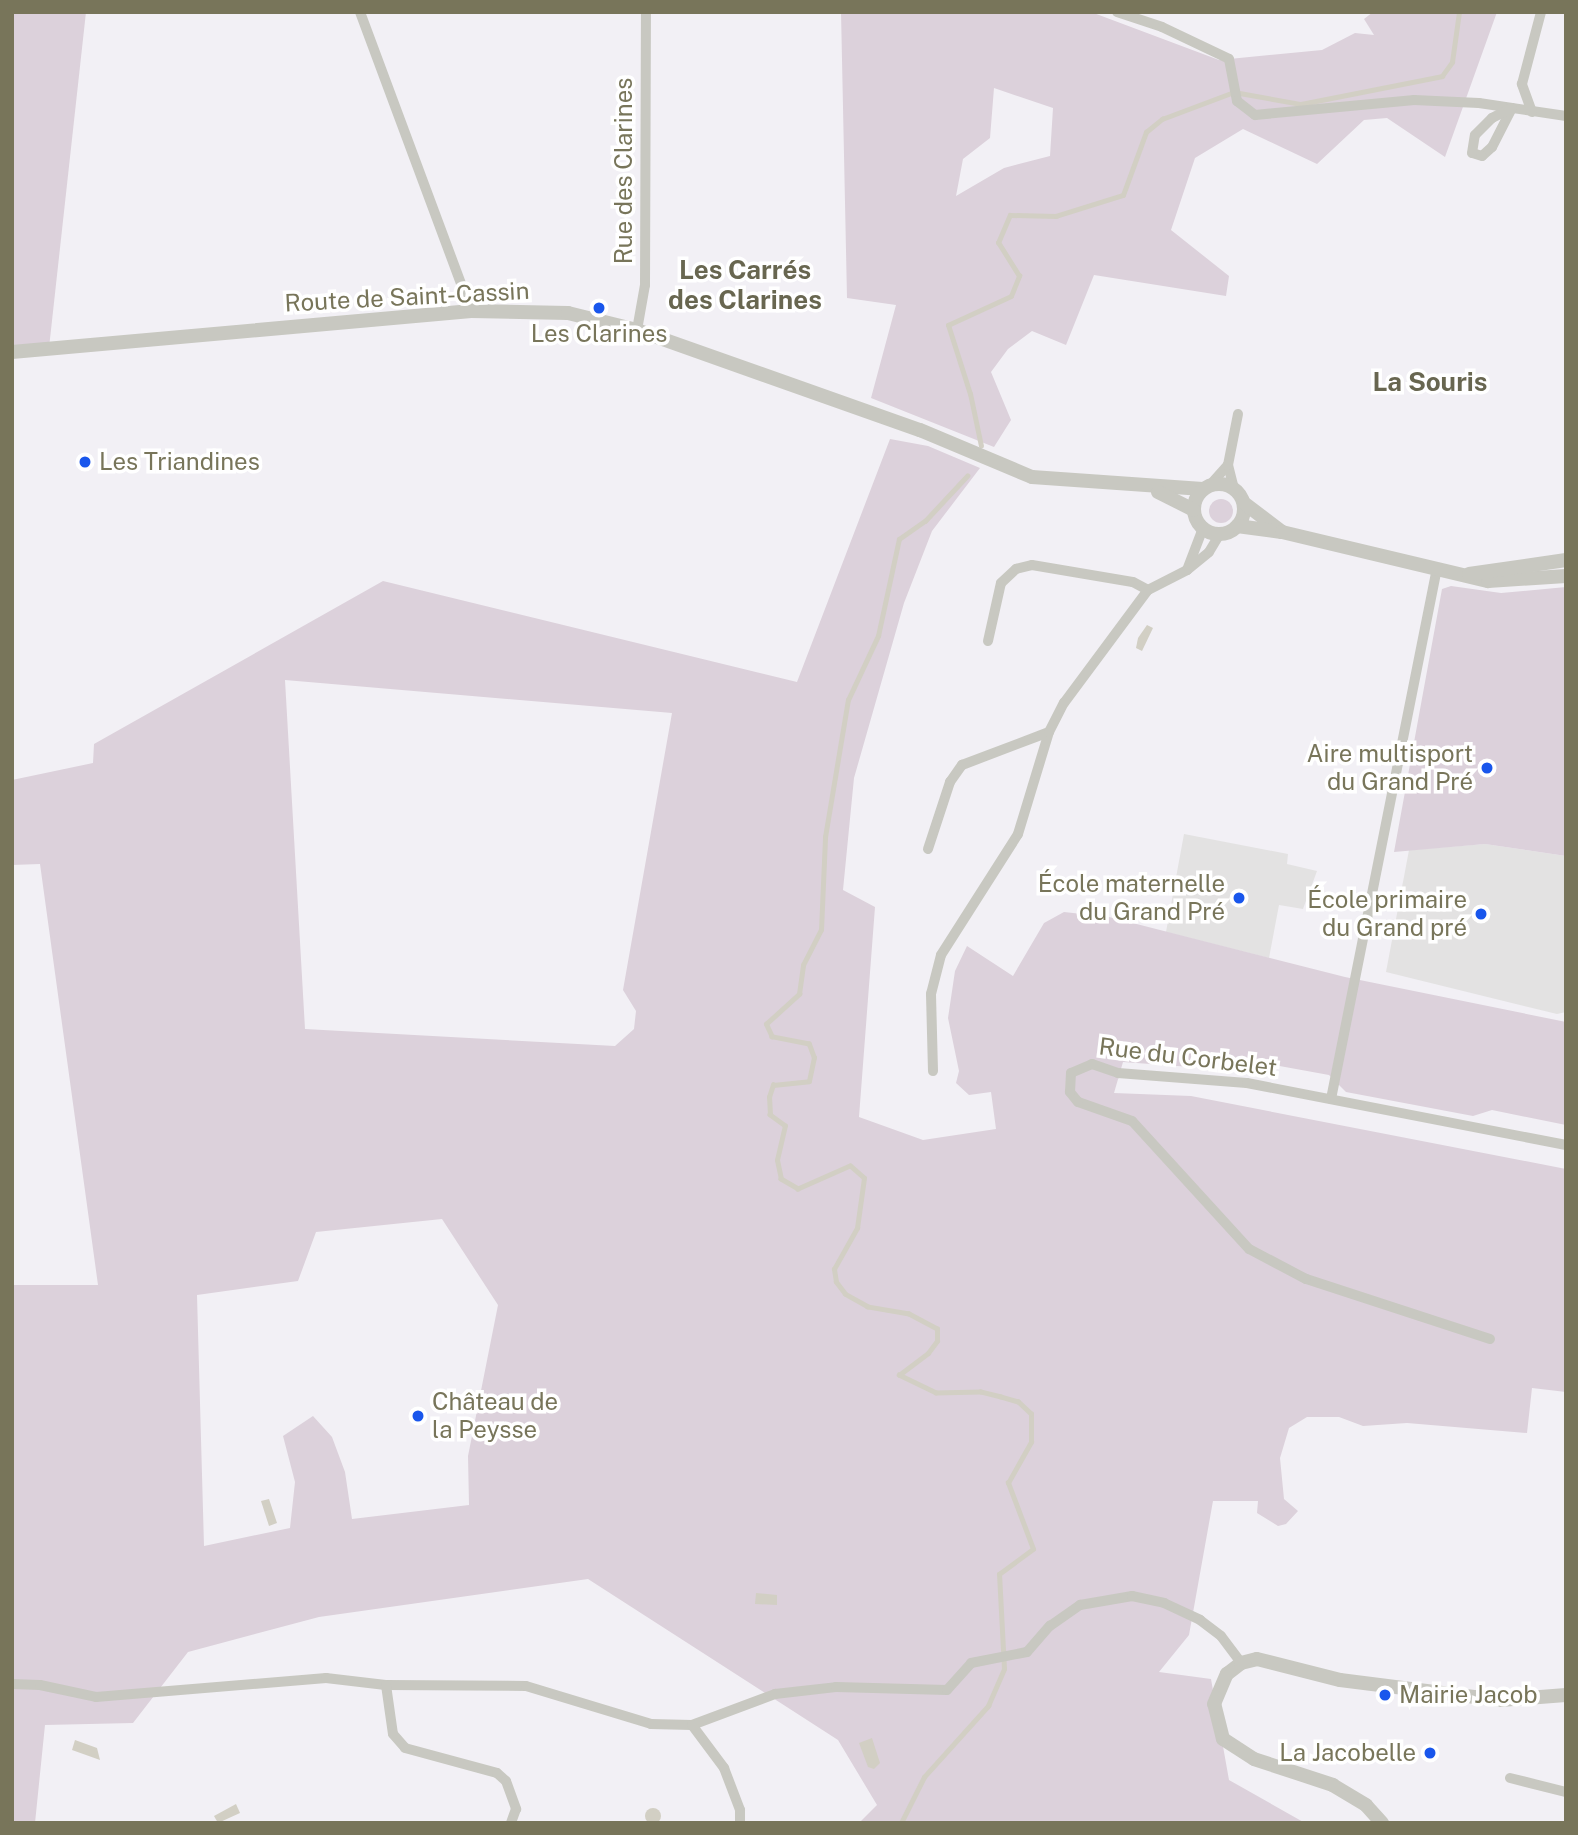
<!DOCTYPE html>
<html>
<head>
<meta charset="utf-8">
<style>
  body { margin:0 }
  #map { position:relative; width:1578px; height:1835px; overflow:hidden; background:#f2f0f5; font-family:"Public Sans",sans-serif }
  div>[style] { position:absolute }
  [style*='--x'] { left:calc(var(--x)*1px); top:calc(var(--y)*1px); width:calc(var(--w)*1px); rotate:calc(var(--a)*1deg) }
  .built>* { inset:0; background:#e3e2e2 }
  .green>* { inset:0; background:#dcd1db }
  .round { border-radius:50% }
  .water>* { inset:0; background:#d2cfc4 }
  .stream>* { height:4.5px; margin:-2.25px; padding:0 2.25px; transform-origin:2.25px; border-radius:2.25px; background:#d2cfc4 }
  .minor>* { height:10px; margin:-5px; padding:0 5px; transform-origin:5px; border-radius:5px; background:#c8c8c1 }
  .tertiary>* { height:14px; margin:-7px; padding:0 7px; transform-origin:7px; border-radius:7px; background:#c8c8c1 }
  .tertiary>.ring { margin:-7px; padding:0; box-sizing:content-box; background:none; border:14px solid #c8c8c1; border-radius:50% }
  .dots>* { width:19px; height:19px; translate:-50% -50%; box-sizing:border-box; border:4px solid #fff; border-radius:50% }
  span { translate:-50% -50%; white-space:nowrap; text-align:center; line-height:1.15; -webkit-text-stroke:7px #fff; paint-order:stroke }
  .street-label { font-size:24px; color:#78755a }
  .poi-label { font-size:24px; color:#78755a }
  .left { translate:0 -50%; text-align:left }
  .right { translate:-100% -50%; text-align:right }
  .neighbourhood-label { font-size:26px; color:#686650; font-weight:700 }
  .frame { position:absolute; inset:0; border:14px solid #78755a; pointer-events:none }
</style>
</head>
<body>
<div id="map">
  <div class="built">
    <div style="clip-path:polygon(1184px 834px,1288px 854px,1287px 864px,1317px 871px,1303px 909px,1279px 905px,1269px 958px,1166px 932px)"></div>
    <div style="clip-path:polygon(1485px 844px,1566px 856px,1566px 1012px,1557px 1014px,1386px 972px,1409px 850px)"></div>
  </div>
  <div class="green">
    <div style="clip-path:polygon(12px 12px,86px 12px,49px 348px,12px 351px)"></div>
    <div style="clip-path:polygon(evenodd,841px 12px,1091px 12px,1219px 60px,1322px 50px,1355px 33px,1374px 35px,1364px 19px,1373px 12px,1497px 12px,1445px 157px,1387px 118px,1364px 120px,1317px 164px,1243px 129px,1195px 158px,1171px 230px,1229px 276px,1226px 296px,1094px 275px,1066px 345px,1032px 331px,1008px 349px,991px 372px,1011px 420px,994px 447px,871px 398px,896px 305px,847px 298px,841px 12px,994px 88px,1053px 108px,1050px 156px,1004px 168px,956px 196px,963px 159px,990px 138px,994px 88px)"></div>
    <div style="clip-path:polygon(evenodd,890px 439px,928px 446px,980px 468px,932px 531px,904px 603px,854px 778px,843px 890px,875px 907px,859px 1117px,923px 1140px,996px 1129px,991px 1092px,969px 1095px,956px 1083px,959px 1071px,948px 1018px,955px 971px,967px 946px,1013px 976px,1044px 923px,1064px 912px,1109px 917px,1345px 977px,1566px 1022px,1566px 1125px,1492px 1110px,1473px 1116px,1346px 1092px,1329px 1075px,1230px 1057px,1191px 1067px,1123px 1062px,1114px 1093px,1191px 1096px,1566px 1169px,1566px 1392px,1532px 1388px,1527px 1433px,1407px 1423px,1363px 1426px,1339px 1417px,1307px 1417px,1289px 1428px,1280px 1458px,1284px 1499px,1298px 1511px,1286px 1524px,1278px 1526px,1257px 1513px,1258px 1501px,1213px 1501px,1189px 1635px,1159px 1672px,1211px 1679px,1229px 1780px,1305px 1823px,859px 1823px,877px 1805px,838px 1740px,588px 1579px,319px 1617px,188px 1652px,133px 1723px,45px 1725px,35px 1823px,12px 1823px,12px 1285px,98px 1285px,40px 864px,12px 865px,12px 780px,93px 763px,94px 744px,383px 581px,797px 682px,890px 439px,285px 680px,672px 713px,623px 990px,636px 1011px,634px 1029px,615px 1046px,305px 1029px,285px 680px,890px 439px,442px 1219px,498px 1305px,468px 1456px,469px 1505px,352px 1519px,345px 1472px,332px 1437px,313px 1416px,283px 1436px,295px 1482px,290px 1528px,204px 1546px,197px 1295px,298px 1281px,316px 1232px,442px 1219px)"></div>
    <div class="round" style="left:1209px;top:499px;width:24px;height:24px"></div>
    <div style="clip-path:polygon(1451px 586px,1501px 593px,1566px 587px,1566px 856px,1485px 844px,1394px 852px,1442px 589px)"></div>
  </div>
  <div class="water">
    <div style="clip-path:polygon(1147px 625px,1153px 628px,1142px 651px,1136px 648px,1138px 638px)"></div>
    <div style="clip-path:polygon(269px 1499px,277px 1523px,269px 1526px,261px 1501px)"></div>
    <div style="clip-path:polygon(756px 1593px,777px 1595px,777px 1605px,755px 1604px)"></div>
    <div style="clip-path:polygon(872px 1738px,880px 1763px,874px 1769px,868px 1767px,859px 1743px)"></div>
    <div style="clip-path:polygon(75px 1740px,97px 1748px,100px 1760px,72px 1750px)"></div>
    <div style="clip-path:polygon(236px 1804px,240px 1813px,218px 1823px,214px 1816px)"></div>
    <div class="round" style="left:645px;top:1808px;width:16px;height:16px"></div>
  </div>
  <div class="stream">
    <div style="--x:981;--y:446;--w:53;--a:-101.9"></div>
    <div style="--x:970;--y:394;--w:72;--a:-107.7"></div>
    <div style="--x:948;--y:325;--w:69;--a:-24.7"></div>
    <div style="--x:1011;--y:296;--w:22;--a:-68"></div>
    <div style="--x:1019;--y:276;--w:39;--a:-122"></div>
    <div style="--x:998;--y:243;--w:30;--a:-67"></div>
    <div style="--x:1010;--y:215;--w:46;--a:1.2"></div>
    <div style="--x:1056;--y:216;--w:70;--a:-17.4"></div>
    <div style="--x:1123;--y:195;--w:67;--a:-69.9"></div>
    <div style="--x:1146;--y:132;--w:21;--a:-39"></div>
    <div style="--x:1162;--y:119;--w:77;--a:-20.6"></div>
    <div style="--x:1234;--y:92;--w:68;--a:10.2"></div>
    <div style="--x:1301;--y:104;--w:144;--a:-11.2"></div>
    <div style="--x:1442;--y:76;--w:17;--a:-54"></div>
    <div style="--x:1452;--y:62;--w:50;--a:-82"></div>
    <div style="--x:901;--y:1823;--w:51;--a:-63.4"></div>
    <div style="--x:924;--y:1777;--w:96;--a:-48"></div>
    <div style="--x:988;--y:1706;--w:40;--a:-66.6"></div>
    <div style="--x:1004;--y:1669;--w:95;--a:-93"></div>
    <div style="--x:999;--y:1574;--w:42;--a:-36.3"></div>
    <div style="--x:1033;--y:1549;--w:71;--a:-110.7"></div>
    <div style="--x:1008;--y:1483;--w:47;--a:-60.7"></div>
    <div style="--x:1031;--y:1442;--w:28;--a:-90"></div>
    <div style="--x:1031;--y:1414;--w:18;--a:-137"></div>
    <div style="--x:1018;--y:1402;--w:18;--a:-164"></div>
    <div style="--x:1001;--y:1397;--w:21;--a:-166"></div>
    <div style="--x:981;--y:1392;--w:45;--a:178.7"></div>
    <div style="--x:936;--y:1393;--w:41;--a:-154.1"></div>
    <div style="--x:899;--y:1375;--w:36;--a:-37"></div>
    <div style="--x:928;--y:1353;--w:15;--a:-53"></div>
    <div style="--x:937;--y:1341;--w:12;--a:-90"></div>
    <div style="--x:937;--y:1329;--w:32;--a:-152"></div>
    <div style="--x:909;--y:1314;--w:42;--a:-170.3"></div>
    <div style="--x:868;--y:1307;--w:26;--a:-151"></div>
    <div style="--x:845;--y:1294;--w:15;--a:-127"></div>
    <div style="--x:836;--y:1282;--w:13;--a:-99"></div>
    <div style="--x:834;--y:1269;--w:47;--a:-60.7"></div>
    <div style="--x:857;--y:1228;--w:50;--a:-82"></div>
    <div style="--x:864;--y:1178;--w:18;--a:-139"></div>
    <div style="--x:850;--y:1166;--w:57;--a:156.1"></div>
    <div style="--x:798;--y:1189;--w:20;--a:-150"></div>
    <div style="--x:781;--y:1179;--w:19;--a:-102"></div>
    <div style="--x:777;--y:1160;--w:35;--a:-77"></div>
    <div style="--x:785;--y:1126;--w:19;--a:-144"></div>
    <div style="--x:770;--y:1115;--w:18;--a:-93"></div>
    <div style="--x:769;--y:1097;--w:13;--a:-72"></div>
    <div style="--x:773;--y:1085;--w:36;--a:-6"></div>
    <div style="--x:809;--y:1081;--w:24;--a:-78"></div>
    <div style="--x:814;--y:1058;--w:15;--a:-110"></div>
    <div style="--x:809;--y:1044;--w:38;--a:-169"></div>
    <div style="--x:772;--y:1037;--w:14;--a:-115"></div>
    <div style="--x:766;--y:1024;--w:45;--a:-42.3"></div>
    <div style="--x:799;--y:994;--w:29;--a:-82"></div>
    <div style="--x:803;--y:965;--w:39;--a:-63"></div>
    <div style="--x:821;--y:930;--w:93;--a:-87.5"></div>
    <div style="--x:825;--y:837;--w:139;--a:-80.5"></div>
    <div style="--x:848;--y:700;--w:71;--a:-64.9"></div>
    <div style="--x:878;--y:636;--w:99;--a:-77.8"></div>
    <div style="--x:899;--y:539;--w:32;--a:-35"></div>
    <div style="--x:925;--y:521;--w:62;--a:-47"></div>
  </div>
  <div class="minor">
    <div style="--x:360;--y:12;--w:319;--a:69.6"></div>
    <div style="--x:1117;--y:12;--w:47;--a:18.4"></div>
    <div style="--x:1162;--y:27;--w:74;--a:25.5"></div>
    <div style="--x:1229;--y:59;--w:43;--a:79.2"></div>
    <div style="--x:1237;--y:101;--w:23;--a:38"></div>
    <div style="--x:1255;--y:115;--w:160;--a:-5.4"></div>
    <div style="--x:1414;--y:100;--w:65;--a:2.6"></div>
    <div style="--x:1479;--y:103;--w:88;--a:8.5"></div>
    <div style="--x:1512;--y:108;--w:44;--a:117.1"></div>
    <div style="--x:1492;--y:147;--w:13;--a:138"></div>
    <div style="--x:1482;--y:156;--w:10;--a:-163"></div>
    <div style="--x:1472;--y:153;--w:18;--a:-81"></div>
    <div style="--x:1475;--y:135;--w:24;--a:-45"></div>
    <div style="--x:1492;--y:118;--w:22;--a:-27"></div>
    <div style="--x:1532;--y:112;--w:30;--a:-110"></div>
    <div style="--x:1522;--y:84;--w:74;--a:-75.2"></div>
    <div style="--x:637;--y:330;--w:46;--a:-79.9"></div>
    <div style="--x:645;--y:285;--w:273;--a:-89.8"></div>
    <div style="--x:1210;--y:485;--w:27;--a:-48"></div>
    <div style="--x:1234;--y:489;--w:25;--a:-104"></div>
    <div style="--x:1228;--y:465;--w:52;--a:-78.9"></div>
    <div style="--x:1187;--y:570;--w:45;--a:-69.1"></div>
    <div style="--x:988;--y:641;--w:59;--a:-77.4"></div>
    <div style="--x:1001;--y:583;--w:21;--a:-43"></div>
    <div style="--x:1016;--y:569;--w:16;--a:-14"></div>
    <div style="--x:1032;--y:565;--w:102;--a:9.6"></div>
    <div style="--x:1133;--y:582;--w:17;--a:28"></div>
    <div style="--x:928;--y:849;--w:71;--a:-71.8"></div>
    <div style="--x:950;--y:782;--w:21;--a:-55"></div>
    <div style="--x:962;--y:765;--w:93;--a:-20.8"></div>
    <div style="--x:933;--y:1071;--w:77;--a:-91.5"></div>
    <div style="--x:931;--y:994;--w:40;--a:-75.6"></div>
    <div style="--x:941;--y:955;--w:143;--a:-57.5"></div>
    <div style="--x:1018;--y:834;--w:107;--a:-73.1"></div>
    <div style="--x:1049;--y:732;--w:33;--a:-63"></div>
    <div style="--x:1064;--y:703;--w:141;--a:-53.4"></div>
    <div style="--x:1148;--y:590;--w:44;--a:-27.1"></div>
    <div style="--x:1187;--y:570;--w:28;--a:-39"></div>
    <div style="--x:1209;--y:552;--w:21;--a:-59"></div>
    <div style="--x:1331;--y:1099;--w:541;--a:-78.71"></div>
    <div style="--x:1490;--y:1339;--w:194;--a:-161.9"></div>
    <div style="--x:1306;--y:1279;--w:64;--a:-152.2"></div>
    <div style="--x:1249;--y:1249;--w:173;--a:-132.4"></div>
    <div style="--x:1132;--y:1121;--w:57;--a:-160.6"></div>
    <div style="--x:1078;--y:1102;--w:13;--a:-129"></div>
    <div style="--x:1070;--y:1092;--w:19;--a:-87"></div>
    <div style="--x:1071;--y:1073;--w:23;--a:-23"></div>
    <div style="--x:1092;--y:1064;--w:28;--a:19"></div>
    <div style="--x:1118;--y:1073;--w:129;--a:4.4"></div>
    <div style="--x:1247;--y:1083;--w:325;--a:11"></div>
    <div style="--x:12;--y:1684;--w:28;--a:2"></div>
    <div style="--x:40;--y:1685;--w:57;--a:12.1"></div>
    <div style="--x:96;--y:1697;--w:231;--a:-4.7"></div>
    <div style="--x:326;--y:1678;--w:60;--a:6.7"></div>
    <div style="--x:386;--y:1685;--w:140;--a:0.4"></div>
    <div style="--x:526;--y:1686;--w:131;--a:16.9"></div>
    <div style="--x:651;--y:1724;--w:41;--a:1.4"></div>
    <div style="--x:692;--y:1725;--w:89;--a:-20.5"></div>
    <div style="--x:775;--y:1694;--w:61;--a:-6.5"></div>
    <div style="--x:836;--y:1687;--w:111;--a:1.5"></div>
    <div style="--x:947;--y:1690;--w:36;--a:-48"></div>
    <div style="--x:971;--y:1663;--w:57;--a:-11.1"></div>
    <div style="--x:1027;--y:1652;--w:35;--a:-49"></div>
    <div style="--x:1050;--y:1626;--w:37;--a:-35"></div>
    <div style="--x:1080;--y:1605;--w:53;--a:-9.8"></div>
    <div style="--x:1132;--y:1596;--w:33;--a:12"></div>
    <div style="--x:1164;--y:1603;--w:40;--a:25"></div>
    <div style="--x:1200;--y:1620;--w:26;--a:37"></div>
    <div style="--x:1221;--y:1636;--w:34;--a:53"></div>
    <div style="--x:386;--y:1685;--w:49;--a:81.9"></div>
    <div style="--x:393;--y:1734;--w:18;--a:49"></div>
    <div style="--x:405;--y:1748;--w:95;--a:15.2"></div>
    <div style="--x:497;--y:1773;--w:12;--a:42"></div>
    <div style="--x:506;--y:1781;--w:30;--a:70"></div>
    <div style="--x:516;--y:1809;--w:15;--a:110"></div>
    <div style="--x:692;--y:1725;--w:54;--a:53.3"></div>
    <div style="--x:724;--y:1768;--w:45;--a:69.1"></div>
    <div style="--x:740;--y:1810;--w:13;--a:90"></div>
    <div style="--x:1510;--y:1778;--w:58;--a:14"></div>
  </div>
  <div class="tertiary">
    <div style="--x:12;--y:352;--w:461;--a:-5.1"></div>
    <div style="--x:471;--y:311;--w:97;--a:1.2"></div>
    <div style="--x:568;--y:313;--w:71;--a:13.8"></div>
    <div style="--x:637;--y:330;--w:300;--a:19.5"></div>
    <div style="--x:920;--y:430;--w:121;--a:22.8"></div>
    <div style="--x:1032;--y:477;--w:171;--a:4"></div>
    <div class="ring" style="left:1194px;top:484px;width:36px;height:36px"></div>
    <div style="--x:1158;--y:492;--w:40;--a:26.6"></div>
    <div style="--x:1244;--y:503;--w:48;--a:37.3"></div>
    <div style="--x:1237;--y:526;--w:45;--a:7.6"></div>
    <div style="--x:1282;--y:532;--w:212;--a:13.4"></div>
    <div style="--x:1488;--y:581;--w:78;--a:-3.7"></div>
    <div style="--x:1469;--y:574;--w:98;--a:-8.2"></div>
    <div style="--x:1382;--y:1823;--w:24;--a:-132"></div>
    <div style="--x:1366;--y:1805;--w:39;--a:-149"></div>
    <div style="--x:1333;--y:1785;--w:83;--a:-161.8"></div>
    <div style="--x:1254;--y:1759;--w:37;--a:-147"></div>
    <div style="--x:1223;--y:1739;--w:36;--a:-104"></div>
    <div style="--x:1214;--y:1704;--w:33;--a:-67"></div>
    <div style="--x:1227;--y:1674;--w:18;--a:-38"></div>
    <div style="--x:1241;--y:1663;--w:16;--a:-14"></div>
    <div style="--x:1257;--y:1659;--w:86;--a:14.2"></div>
    <div style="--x:1340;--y:1680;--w:135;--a:7.2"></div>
    <div style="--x:1474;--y:1697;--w:27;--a:6"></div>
    <div style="--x:1501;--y:1700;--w:65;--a:-4.4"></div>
  </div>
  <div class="dots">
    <div style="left:599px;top:308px;background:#1956ec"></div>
    <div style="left:85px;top:462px;background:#1956ec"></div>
    <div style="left:1487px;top:768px;background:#1956ec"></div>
    <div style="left:1239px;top:898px;background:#1956ec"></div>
    <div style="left:1481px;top:914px;background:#1956ec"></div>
    <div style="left:418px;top:1416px;background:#1956ec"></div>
    <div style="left:1385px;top:1695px;background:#1956ec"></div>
    <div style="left:1430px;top:1753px;background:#1956ec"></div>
  </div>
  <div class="street-label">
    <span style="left:624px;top:171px;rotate:-90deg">Rue des Clarines</span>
    <span style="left:407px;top:297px;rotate:-3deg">Route de Saint-Cassin</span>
    <span style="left:1188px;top:1057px;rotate:7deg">Rue du Corbelet</span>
  </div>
  <div class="poi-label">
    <span style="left:599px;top:334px">Les Clarines</span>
    <span class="left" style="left:99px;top:462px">Les Triandines</span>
    <span class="right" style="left:1473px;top:768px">Aire multisport<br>du Grand Pré</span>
    <span class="right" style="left:1225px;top:898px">École maternelle<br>du Grand Pré</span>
    <span class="right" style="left:1467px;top:914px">École primaire<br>du Grand pré</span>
    <span class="left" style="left:432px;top:1416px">Château de<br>la Peysse</span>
    <span class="left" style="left:1399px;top:1695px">Mairie Jacob</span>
    <span class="right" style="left:1416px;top:1753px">La Jacobelle</span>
  </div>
  <div class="neighbourhood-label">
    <span style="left:745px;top:285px">Les Carrés<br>des Clarines</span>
    <span style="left:1430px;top:382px">La Souris</span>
  </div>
  <div class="frame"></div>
</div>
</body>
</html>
